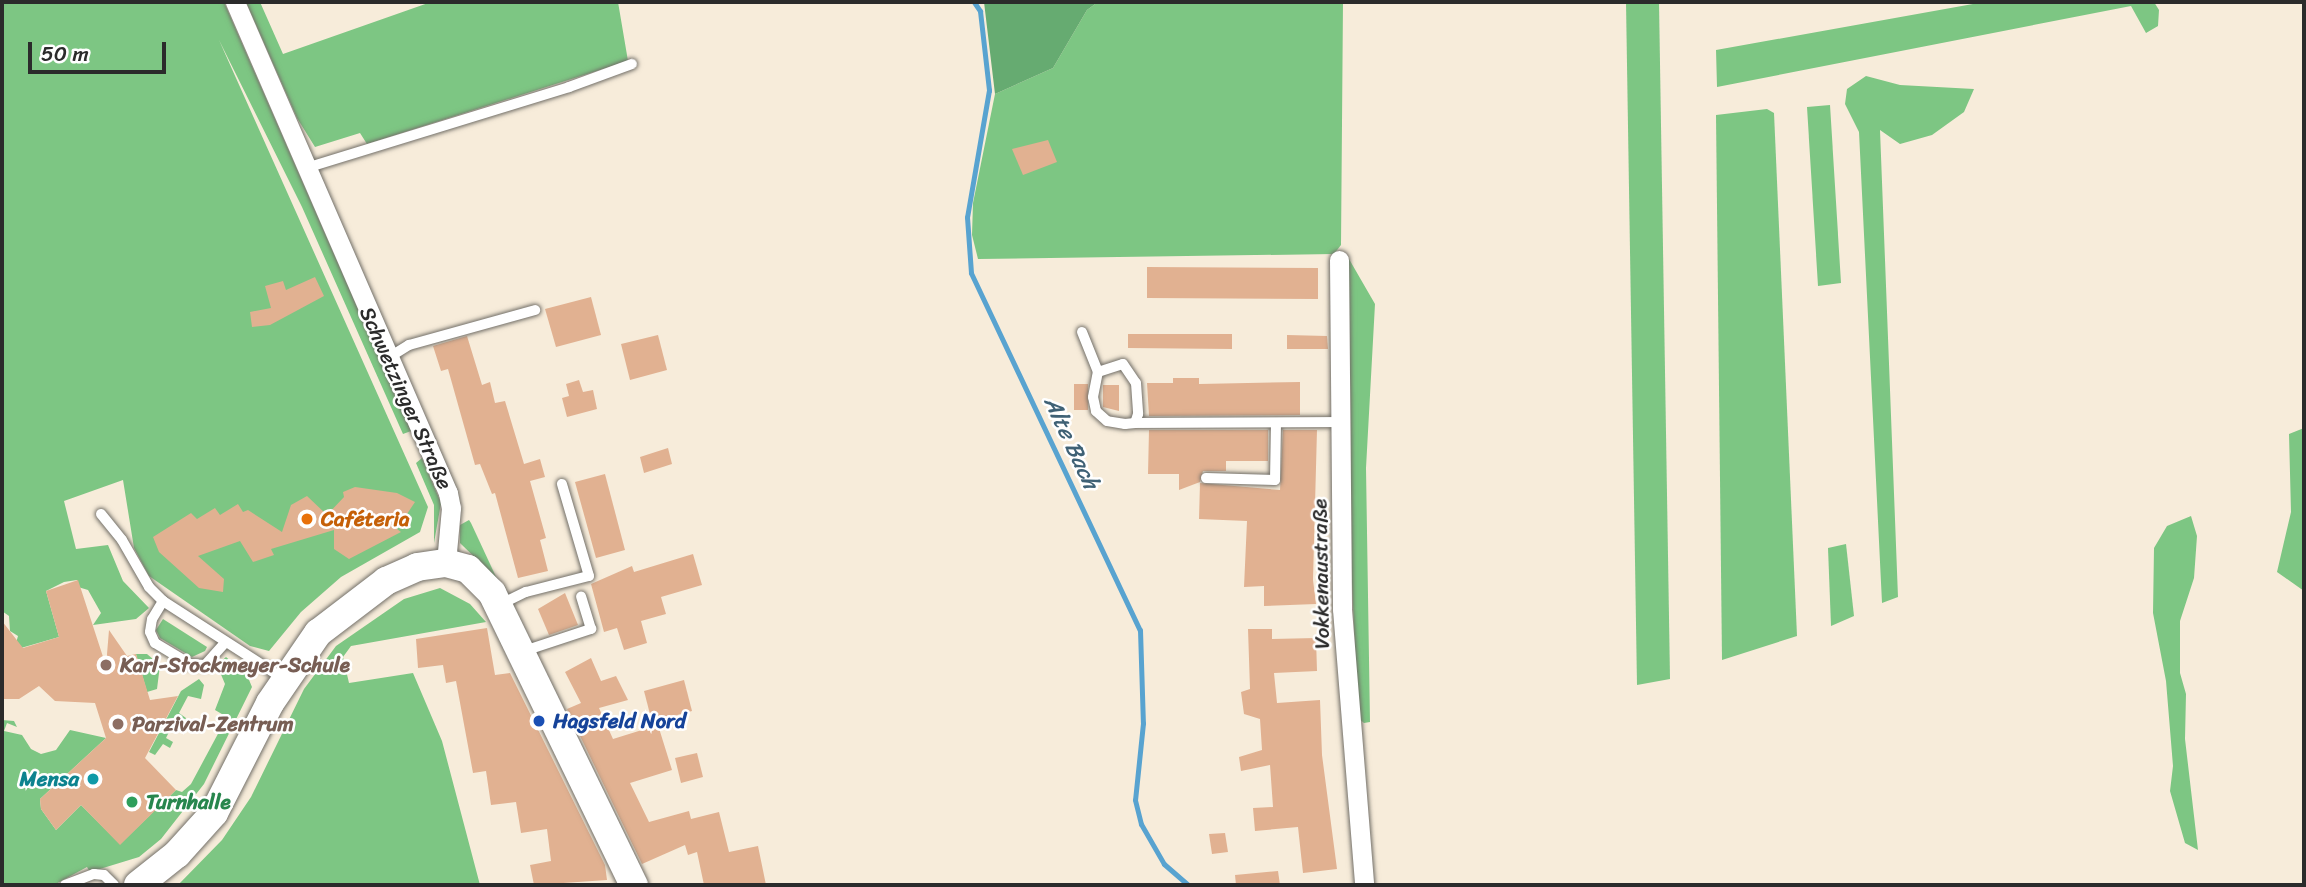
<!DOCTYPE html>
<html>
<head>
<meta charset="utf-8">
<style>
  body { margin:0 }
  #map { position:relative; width:2306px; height:887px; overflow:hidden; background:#f7ecda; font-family:Sriracha,sans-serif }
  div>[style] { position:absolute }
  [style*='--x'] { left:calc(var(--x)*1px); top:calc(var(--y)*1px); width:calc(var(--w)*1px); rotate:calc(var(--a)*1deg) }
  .green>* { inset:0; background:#7dc683 }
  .forest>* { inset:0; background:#66ab71 }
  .stream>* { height:5px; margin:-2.5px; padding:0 2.5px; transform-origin:2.5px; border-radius:2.5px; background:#58a3d0 }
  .building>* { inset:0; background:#e1b191 }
  .roads { filter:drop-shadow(0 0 2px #726f68) drop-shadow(0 0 2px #726f68) }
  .lane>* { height:10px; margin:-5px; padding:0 5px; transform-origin:5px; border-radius:5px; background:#fff }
  .street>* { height:19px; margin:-9.5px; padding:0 9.5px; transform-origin:9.5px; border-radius:9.5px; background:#fff }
  .secondary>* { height:28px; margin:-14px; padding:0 14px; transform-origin:14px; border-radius:14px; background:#fff }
  .dots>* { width:19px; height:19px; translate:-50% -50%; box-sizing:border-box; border:4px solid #fff; border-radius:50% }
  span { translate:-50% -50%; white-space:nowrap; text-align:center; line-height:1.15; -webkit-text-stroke:5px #fff; paint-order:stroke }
  .street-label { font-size:21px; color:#2b2b2b }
  .food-label { font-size:21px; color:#c56008; font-weight:700 }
  .left { translate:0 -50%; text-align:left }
  .education-label { font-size:21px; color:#785e54; font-weight:700 }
  .transit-label { font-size:21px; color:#164399; font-weight:700 }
  .culture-label { font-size:21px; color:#0d838f; font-weight:700 }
  .right { translate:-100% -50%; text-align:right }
  .leisure-label { font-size:21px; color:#27864d; font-weight:700 }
  .water-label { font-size:23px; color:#3f6175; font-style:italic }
  .frame { position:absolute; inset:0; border:4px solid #2b2b2b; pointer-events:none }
  .scale { position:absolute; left:28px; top:42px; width:138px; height:32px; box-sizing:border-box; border:4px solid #2b2b2b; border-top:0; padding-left:9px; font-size:21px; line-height:24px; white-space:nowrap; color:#2b2b2b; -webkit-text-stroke:5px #fff; paint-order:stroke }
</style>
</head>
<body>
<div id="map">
  <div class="green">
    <div style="clip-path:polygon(2px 2px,224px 2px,411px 431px,403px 434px,302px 207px,219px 40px,428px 507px,420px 532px,341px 577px,301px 612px,269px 651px,250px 646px,149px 576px,134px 548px,123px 480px,64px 501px,76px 549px,108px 545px,123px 581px,149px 608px,136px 619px,93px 625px,101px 613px,88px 590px,78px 587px,77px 580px,64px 582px,46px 591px,59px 637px,14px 650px,18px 636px,10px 631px,9px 616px,2px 611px)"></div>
    <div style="clip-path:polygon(246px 2px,260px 2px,283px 54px,431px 2px,618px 2px,628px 61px,367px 144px,360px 133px,315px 147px,297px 118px)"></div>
    <div style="clip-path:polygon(1098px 2px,1343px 2px,1341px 245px,1334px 254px,978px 259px,972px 235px,973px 203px,995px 94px,1053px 68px,1087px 10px)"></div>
    <div style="clip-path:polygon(1626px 2px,1659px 2px,1670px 679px,1637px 685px)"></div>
    <div style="clip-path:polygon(1984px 2px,2154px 2px,2159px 10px,2158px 26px,2146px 33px,2131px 6px,1717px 87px,1716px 50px)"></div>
    <div style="clip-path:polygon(1866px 76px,1900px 85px,1974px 89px,1964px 112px,1932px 135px,1900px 144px,1880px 130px,1898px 597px,1882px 603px,1859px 132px,1845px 104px,1847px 89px)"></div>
    <div style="clip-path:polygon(1830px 105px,1841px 283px,1818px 286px,1807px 107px)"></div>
    <div style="clip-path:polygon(1767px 109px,1774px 113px,1797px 636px,1722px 660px,1716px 115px)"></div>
    <div style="clip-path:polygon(1349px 259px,1375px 304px,1366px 468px,1370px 722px,1364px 723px,1358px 718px,1352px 582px)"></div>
    <div style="clip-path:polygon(2304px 428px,2304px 591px,2277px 572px,2291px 512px,2289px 434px)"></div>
    <div style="clip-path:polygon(422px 458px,441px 503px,434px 543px,434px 505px,416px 463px)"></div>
    <div style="clip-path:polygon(2191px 516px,2197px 536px,2194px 578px,2180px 621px,2180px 673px,2186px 694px,2185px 739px,2198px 850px,2185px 843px,2170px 791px,2173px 766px,2166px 681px,2153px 613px,2154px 548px,2167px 526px)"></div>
    <div style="clip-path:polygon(469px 520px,471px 523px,497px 579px,460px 543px,460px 525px)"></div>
    <div style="clip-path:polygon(1846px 544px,1854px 616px,1831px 626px,1828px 548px)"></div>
    <div style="clip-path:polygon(440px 588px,470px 604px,486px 622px,351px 646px,343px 657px,349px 683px,413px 673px,442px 741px,480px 885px,178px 885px,222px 840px,251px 797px,304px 689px,336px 646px,404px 599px)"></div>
    <div style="clip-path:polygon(163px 619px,207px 647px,205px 651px,192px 657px,160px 638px,156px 630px)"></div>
    <div style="clip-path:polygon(136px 654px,147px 654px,160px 665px,157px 689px,147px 692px)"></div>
    <div style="clip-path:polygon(226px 657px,247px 675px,252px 687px,204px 784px,161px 839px,139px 857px,90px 872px,87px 867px,54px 885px,2px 885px,2px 720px,14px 721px,17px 727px,7px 723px,4px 731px,22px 735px,31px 749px,41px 754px,56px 750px,70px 730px,106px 738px,40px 799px,41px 809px,56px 830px,81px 805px,120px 844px,176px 790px,182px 792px,191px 784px,227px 717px,215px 710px,225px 684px,217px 665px)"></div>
    <div style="clip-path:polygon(199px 679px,204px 685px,201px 699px,188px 696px,179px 713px,186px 718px,183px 724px,175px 720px,166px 738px,173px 742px,170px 748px,163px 744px,155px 755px,149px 752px,181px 691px)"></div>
  </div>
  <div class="forest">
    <div style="clip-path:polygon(984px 2px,1098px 2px,1087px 10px,1053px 68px,995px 94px)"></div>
  </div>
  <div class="stream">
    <div style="--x:974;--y:2;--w:11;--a:56"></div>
    <div style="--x:980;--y:11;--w:80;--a:83.5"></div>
    <div style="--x:989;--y:90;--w:129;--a:99.8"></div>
    <div style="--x:967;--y:217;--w:56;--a:85.9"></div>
    <div style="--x:971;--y:273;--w:395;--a:64.7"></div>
    <div style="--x:1140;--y:630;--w:93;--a:88.2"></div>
    <div style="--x:1143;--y:723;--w:77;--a:95.9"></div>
    <div style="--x:1135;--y:800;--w:25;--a:76"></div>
    <div style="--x:1141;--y:824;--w:46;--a:60.1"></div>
    <div style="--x:1164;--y:864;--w:32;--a:41"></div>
  </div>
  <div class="building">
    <div style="clip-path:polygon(1048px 140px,1057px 162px,1023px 175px,1012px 149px)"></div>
    <div style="clip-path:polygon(1147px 267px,1318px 268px,1318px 299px,1147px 298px)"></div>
    <div style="clip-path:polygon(315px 277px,324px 296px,270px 325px,252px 327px,250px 312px,271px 308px,265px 286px,283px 281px,286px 290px)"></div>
    <div style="clip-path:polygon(591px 297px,601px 335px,556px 347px,545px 309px)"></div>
    <div style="clip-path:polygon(1128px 334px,1232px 334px,1232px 349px,1128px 348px)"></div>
    <div style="clip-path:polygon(658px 335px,667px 370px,630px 380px,621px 344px)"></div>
    <div style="clip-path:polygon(1287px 335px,1327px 336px,1328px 349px,1287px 349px)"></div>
    <div style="clip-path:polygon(467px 336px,482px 385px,490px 382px,495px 403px,505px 401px,524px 464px,540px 459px,545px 477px,530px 481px,546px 538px,540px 540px,548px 571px,518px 578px,495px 493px,492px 494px,480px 464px,475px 465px,448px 369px,441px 371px,433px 346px)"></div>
    <div style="clip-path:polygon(1173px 378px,1199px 378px,1199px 384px,1300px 382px,1300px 415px,1149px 416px,1147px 383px,1173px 383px)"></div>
    <div style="clip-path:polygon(579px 380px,583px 392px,593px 390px,597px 409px,567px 417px,562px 398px,569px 396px,566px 384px)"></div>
    <div style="clip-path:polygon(1074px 384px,1088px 384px,1088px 410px,1074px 410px)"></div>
    <div style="clip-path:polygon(1103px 385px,1119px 385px,1119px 411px,1103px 407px)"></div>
    <div style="clip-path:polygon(1149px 430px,1268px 430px,1268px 461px,1226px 461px,1226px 471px,1203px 471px,1200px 482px,1179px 490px,1179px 474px,1148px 474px)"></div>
    <div style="clip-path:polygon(1283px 430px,1317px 430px,1313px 580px,1316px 604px,1264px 606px,1264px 586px,1244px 587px,1247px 521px,1199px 519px,1200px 483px,1280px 490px)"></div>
    <div style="clip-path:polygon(668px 448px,672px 464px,644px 473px,640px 457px)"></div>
    <div style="clip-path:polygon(605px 474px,625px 550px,596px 558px,575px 482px)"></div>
    <div style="clip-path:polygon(355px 487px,397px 493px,415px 502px,397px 529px,401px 532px,349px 559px,334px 549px,334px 530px,271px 549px,274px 555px,253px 562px,240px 541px,198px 556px,224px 579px,223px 592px,199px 588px,159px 552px,153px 537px,191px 513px,197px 519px,215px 508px,220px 515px,238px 504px,243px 512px,248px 510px,282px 532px,291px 505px,307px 496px,327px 515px,344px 497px,343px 492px)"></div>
    <div style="clip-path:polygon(693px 554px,702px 585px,661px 597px,666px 614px,641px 621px,647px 643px,624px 650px,617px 628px,604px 632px,591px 584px,632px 566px,634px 572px)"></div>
    <div style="clip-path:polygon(78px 580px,106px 666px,109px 630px,127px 656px,136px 654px,150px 700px,178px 696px,145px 758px,176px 790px,120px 845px,81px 805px,56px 830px,41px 809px,40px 799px,106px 738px,95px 703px,55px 701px,39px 686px,19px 699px,2px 699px,2px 621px,23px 648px,59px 637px,46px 591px)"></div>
    <div style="clip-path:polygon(565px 593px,578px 625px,549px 635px,538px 609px)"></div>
    <div style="clip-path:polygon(487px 628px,495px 675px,510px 673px,605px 865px,607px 880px,534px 885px,530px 865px,551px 861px,547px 829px,521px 833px,516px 802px,491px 805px,486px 771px,473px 773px,456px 681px,446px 683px,443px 665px,418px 668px,416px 639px)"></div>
    <div style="clip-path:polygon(1248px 629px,1272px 629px,1272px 639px,1316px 638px,1317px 671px,1274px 673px,1277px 703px,1320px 700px,1322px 755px,1337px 869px,1303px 873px,1298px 827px,1255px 831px,1253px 808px,1273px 807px,1270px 765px,1241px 771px,1239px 757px,1262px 750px,1260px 719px,1244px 714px,1241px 692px,1250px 689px)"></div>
    <div style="clip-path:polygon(591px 658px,601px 681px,616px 676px,628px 700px,599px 708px,613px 739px,658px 725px,672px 770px,630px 783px,649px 822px,689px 811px,691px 819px,719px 812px,729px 852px,758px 846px,766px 885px,704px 885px,697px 852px,688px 855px,685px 845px,642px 864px,567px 709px,581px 703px,565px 672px)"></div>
    <div style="clip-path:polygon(684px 680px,692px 711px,652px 722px,644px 691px)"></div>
    <div style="clip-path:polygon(697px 753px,703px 777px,681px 783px,675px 758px)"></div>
    <div style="clip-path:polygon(1225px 833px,1228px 852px,1212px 854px,1209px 834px)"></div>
    <div style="clip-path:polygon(1278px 871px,1280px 885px,1236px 885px,1235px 875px)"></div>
  </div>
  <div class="roads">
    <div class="lane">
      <div style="--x:306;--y:168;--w:275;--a:-17.1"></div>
      <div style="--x:569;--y:87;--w:67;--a:-20.1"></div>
      <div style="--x:1082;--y:332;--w:43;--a:68.2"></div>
      <div style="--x:388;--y:358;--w:25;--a:-32"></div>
      <div style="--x:409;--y:345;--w:131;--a:-15.5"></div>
      <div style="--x:1123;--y:364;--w:23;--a:56"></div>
      <div style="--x:1136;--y:383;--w:31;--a:86"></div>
      <div style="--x:1138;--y:414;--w:9;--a:108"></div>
      <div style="--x:1135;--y:423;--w:10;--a:174"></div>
      <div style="--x:1125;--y:424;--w:18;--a:-171"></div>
      <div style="--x:1107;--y:421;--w:15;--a:-138"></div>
      <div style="--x:1096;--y:411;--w:14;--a:-102"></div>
      <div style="--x:1093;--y:397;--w:25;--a:-79"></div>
      <div style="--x:1098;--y:372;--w:26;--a:-18"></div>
      <div style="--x:1135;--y:423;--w:206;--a:-0.3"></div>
      <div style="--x:1206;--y:478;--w:69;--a:1.7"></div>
      <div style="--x:1275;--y:480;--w:57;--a:-89"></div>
      <div style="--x:101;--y:514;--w:33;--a:51"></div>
      <div style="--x:122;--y:540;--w:54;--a:60.1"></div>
      <div style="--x:149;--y:587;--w:20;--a:45"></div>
      <div style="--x:163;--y:601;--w:144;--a:32.8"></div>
      <div style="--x:163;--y:601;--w:21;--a:121"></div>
      <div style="--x:152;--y:619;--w:13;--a:99"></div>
      <div style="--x:150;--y:632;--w:12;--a:66"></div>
      <div style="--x:155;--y:643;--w:41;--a:31"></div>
      <div style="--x:190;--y:664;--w:15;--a:4"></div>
      <div style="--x:205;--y:665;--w:30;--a:-48"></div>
      <div style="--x:499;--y:605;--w:30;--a:-26"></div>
      <div style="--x:526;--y:592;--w:65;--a:-14.3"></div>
      <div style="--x:589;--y:576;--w:96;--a:-106.4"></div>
      <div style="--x:524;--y:651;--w:71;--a:-18.2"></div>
      <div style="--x:591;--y:629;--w:34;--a:-107"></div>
      <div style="--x:65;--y:885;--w:31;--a:-21"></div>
      <div style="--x:94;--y:874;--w:10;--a:6"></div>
      <div style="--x:104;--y:875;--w:14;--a:45"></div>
    </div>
    <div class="street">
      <div style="--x:235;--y:2;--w:535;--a:66.55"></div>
      <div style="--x:448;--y:493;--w:15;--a:79"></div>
      <div style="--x:451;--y:508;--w:55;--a:95.2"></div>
      <div style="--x:1339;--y:260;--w:349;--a:89.5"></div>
      <div style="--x:1342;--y:609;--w:277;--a:85.4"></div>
    </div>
    <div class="secondary">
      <div style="--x:138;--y:885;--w:50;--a:-38.5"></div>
      <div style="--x:177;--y:854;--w:55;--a:-47.9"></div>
      <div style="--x:214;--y:813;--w:123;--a:-63"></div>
      <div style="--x:270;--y:703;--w:85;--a:-55.6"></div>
      <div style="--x:318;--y:633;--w:86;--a:-37.4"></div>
      <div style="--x:386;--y:581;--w:34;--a:-24"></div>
      <div style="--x:417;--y:567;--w:29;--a:-8"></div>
      <div style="--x:446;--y:563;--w:23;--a:15"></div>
      <div style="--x:468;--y:569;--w:34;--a:45"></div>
      <div style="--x:492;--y:593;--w:325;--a:64.1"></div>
    </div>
  </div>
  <div class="dots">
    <div style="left:307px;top:519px;background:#e8710a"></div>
    <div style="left:106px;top:665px;background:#8d6e63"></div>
    <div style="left:539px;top:721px;background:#1a4fb4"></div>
    <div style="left:118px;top:724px;background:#8d6e63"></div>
    <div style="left:93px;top:779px;background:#0f9aa8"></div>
    <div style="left:132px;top:802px;background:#2e9e5b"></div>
  </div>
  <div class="street-label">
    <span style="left:406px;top:398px;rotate:66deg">Schwetzinger Straße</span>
    <span style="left:1321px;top:574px;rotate:-91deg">Vokkenaustraße</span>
  </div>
  <div class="food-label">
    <span class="left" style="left:321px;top:519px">Caféteria</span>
  </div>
  <div class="education-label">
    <span class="left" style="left:120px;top:665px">Karl-Stockmeyer-Schule</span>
    <span class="left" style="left:132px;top:724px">Parzival-Zentrum</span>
  </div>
  <div class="transit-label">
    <span class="left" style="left:553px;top:721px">Hagsfeld Nord</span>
  </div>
  <div class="culture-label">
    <span class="right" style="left:79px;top:779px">Mensa</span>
  </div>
  <div class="leisure-label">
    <span class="left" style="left:146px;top:802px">Turnhalle</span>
  </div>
  <div class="water-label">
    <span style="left:1071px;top:443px;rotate:65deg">Alte Bach</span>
  </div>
  <div class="frame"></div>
  <div class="scale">50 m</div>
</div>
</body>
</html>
